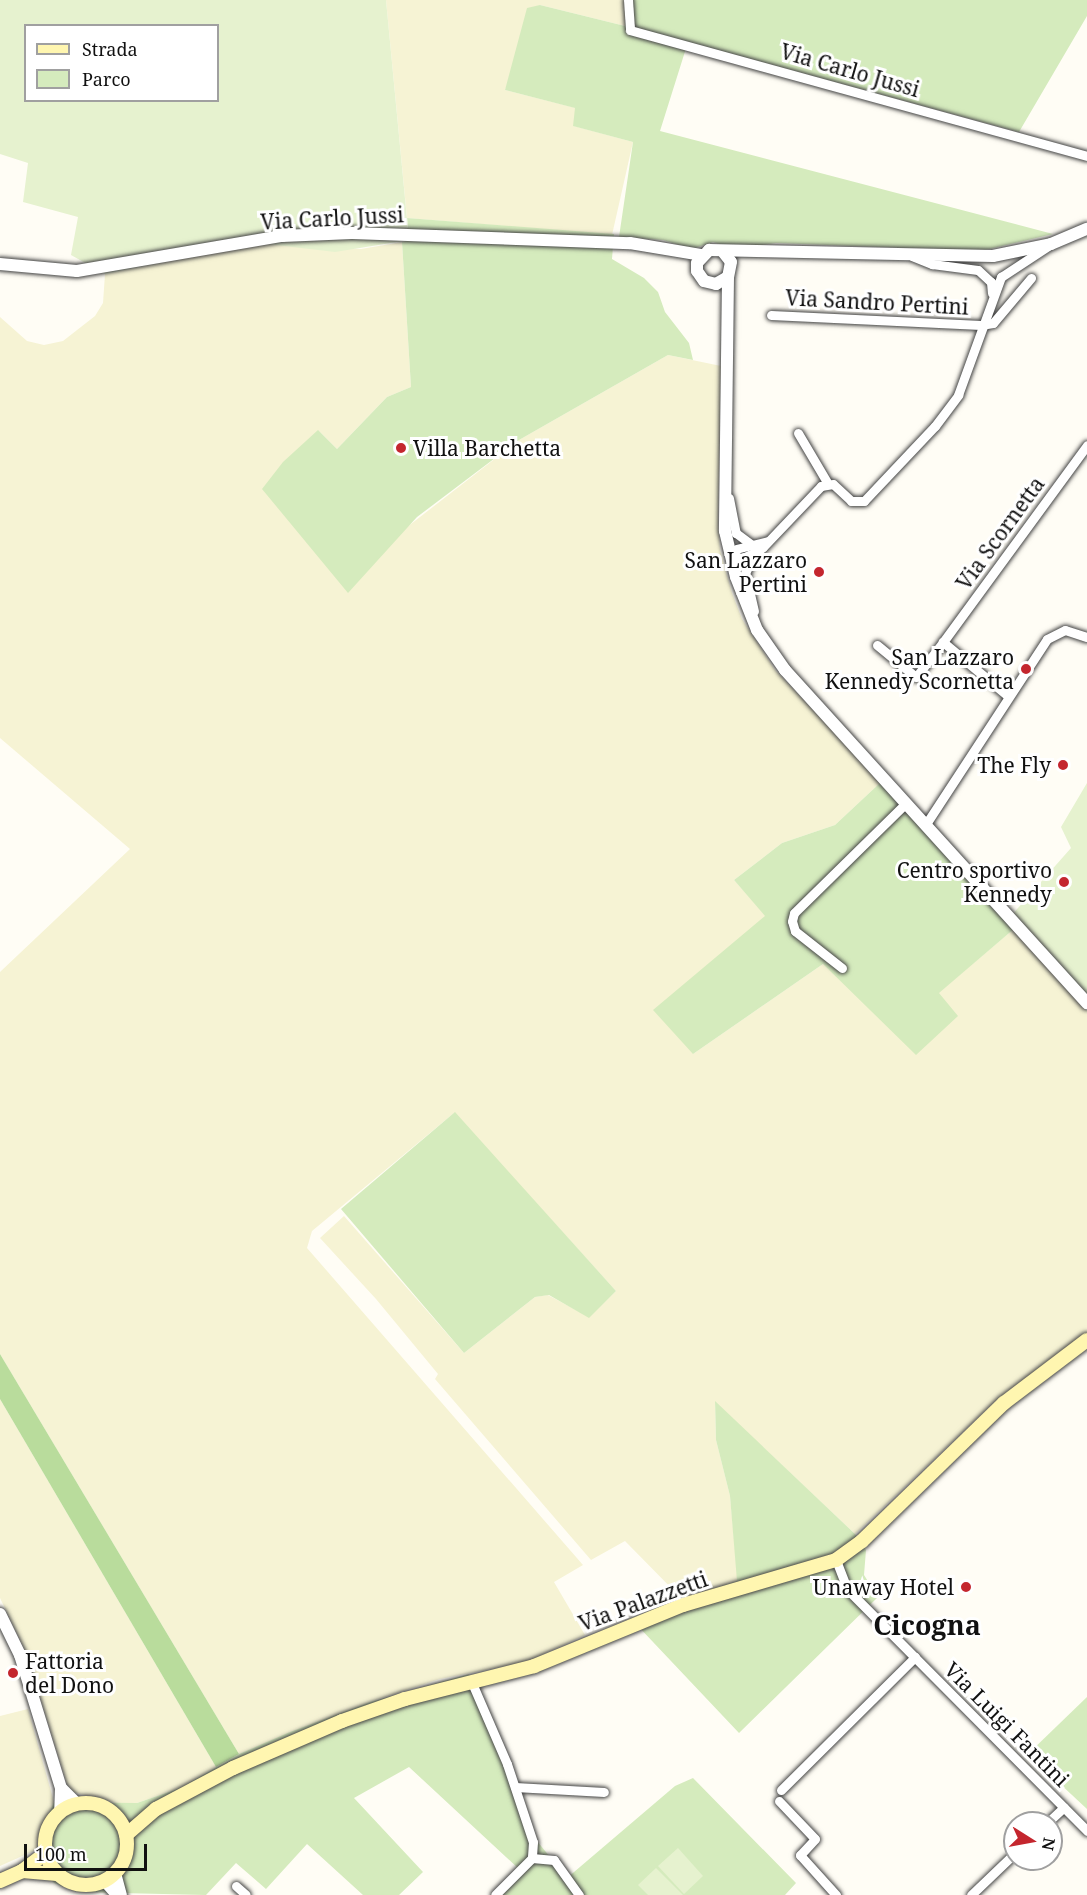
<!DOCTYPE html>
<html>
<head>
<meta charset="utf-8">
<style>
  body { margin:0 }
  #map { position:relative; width:1087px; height:1895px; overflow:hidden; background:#fffdf5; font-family:"Noto Serif",serif }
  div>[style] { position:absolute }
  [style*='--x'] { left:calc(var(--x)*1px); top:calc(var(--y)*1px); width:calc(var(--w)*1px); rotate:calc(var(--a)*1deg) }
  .farmland>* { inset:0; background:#f6f3d4 }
  .green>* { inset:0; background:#d5ebbd }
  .forest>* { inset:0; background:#b9dc9c }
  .pitch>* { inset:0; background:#e6f2cf }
  .roads { filter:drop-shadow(0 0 2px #444) drop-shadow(0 0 2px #444) }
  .minor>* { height:9px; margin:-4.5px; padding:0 4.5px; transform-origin:4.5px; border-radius:4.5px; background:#fff }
  .tertiary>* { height:12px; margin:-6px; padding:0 6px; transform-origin:6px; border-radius:6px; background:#fff }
  .secondary>* { height:14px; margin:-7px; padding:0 7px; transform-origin:7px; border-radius:7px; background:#fff6b0 }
  .secondary>.ring { margin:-7px; padding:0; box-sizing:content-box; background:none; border:14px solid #fff6b0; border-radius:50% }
  .dots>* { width:16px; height:16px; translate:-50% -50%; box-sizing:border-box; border:3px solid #fff; border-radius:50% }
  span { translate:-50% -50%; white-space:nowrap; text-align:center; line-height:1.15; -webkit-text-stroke:6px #fff; paint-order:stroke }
  .street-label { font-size:21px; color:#111 }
  .poi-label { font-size:21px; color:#111 }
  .left { translate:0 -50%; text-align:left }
  .right { translate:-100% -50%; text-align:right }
  .district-label { font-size:27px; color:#111; font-weight:700 }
  .legend { position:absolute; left:24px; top:24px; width:195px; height:78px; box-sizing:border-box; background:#fff; border:2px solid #a0a0a0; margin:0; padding:8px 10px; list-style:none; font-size:18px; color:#111 }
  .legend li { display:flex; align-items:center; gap:12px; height:30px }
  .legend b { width:30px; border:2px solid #a0a0a0 }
  .north { position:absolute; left:1003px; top:1811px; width:60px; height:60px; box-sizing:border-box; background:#fff; border:2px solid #a0a0a0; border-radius:50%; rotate:101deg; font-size:16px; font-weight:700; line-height:24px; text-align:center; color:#111 }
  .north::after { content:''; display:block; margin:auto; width:21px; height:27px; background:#c4262e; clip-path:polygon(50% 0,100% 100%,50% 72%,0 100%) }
  .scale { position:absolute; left:24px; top:1844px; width:123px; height:27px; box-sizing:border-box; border:3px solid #111; border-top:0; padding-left:8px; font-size:18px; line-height:21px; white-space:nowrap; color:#111; -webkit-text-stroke:4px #fff; paint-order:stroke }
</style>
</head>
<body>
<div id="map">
  <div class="farmland">
    <div style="clip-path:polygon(386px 0,629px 0,625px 26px,540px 5px,505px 90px,576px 108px,574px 126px,633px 142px,612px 235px,407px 218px)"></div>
    <div style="clip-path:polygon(402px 242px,411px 387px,387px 397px,337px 449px,318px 430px,402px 531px,519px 440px,668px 355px,721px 366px,718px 522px,720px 550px,732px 593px,742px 619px,775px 670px,881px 782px,835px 825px,782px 843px,734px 880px,766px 916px,693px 1054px,823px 964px,938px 993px,1015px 928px,1087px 1011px,1087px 1333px,995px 1401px,855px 1534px,715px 1402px,716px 1440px,730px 1496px,738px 1581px,682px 1599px,625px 1541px,591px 1560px,435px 1379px,438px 1374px,376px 1299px,320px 1238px,344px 1216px,464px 1353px,535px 1297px,548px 1295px,589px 1317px,616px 1291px,454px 1113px,312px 1231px,307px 1248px,583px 1565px,554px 1582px,585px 1635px,526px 1662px,440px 1679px,370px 1702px,239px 1754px,0 1354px,0 972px,130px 849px,0 738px,0 317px,27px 341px,44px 345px,63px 341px,95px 316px,103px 303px,105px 274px,259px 243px,361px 249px)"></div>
    <div style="clip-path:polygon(0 1399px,216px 1767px,180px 1788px,137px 1803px,116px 1803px,73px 1792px,67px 1784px,26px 1652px,0 1598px)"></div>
    <div style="clip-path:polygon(28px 1709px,54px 1802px,42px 1828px,38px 1849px,0 1866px,0 1716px)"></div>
  </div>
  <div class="green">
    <div style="clip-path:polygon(629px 0,1087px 0,1087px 16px,1019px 132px,688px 42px,660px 131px,1053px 234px,981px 251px,776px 243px,735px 249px,713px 242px,692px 249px,663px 240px,619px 237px,633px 142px,573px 126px,575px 108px,505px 90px,527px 8px,540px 5px,625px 26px)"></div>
    <div style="clip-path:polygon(407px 218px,614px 234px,612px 259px,644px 278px,658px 292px,665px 312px,689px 343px,693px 360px,668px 355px,519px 440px,417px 517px,348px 593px,262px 489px,283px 462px,318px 430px,337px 449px,387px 397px,411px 387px,402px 242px,409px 240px)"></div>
    <div style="clip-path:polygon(881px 782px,1015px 928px,939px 993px,958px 1016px,916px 1055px,823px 964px,693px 1054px,653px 1010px,765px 916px,734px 880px,782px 843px,835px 825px)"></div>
    <div style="clip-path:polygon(455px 1112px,616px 1291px,589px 1318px,549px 1295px,535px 1297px,464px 1353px,341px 1209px)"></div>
    <div style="clip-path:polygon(715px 1401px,855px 1534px,866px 1550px,864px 1575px,878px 1597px,739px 1733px,636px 1624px,682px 1599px,737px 1581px,730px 1496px,716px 1440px)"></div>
    <div style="clip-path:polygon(469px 1674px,537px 1841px,567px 1878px,675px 1786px,693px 1778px,796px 1883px,785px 1895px,497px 1895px,519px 1869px,409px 1767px,354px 1798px,423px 1872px,399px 1895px,363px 1895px,307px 1844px,266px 1889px,236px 1863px,206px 1895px,77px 1892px,54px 1883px,41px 1867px,38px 1849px,42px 1828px,54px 1802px,137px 1803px,180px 1788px,239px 1754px,290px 1732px,370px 1702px)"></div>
    <div style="clip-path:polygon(1087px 1697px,1087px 1809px,1028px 1754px)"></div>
  </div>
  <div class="forest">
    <div style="clip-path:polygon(0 1354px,239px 1754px,216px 1767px,0 1399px)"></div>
  </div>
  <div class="pitch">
    <div style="clip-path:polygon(evenodd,0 0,386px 0,409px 240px,335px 252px,259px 243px,105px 274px,71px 255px,78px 217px,23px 202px,28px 163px,0 154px,0 0,26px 26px,218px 26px,218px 100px,26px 100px,26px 26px)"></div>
    <div style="clip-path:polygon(1087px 783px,1087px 1005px,1011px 916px,1071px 848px,1061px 827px)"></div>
    <div style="clip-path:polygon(678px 1848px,703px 1876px,684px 1894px,658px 1866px)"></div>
    <div style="clip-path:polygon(656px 1868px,683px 1895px,648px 1895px,638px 1885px)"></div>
  </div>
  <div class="roads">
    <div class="minor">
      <div style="--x:628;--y:0;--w:30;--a:86"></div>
      <div style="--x:630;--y:30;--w:474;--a:15.4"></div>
      <div style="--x:912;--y:256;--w:22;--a:22"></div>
      <div style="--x:932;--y:264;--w:46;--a:7.4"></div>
      <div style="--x:978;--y:270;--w:18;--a:43"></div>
      <div style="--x:991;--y:282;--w:11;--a:85"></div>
      <div style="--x:771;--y:315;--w:210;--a:2.7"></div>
      <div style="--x:981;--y:325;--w:12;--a:-9"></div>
      <div style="--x:993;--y:323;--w:59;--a:-49.8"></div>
      <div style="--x:798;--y:433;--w:59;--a:59.5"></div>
      <div style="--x:729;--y:498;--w:36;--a:79"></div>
      <div style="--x:736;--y:533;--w:21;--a:37"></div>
      <div style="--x:768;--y:541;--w:32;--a:166"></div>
      <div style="--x:737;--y:549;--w:9;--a:131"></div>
      <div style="--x:731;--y:556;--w:11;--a:10"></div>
      <div style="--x:742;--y:558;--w:17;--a:-24"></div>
      <div style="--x:758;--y:551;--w:6;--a:-39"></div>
      <div style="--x:763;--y:547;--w:84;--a:-46.4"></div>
      <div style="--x:821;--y:486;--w:12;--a:-9"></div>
      <div style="--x:833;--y:484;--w:25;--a:43"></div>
      <div style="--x:851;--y:501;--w:13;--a:0"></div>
      <div style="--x:864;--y:501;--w:103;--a:-46.6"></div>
      <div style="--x:935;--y:426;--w:39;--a:-53"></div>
      <div style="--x:958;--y:395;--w:126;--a:-70"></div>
      <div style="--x:1001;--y:277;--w:56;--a:-33.4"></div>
      <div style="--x:754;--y:611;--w:39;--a:-103"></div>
      <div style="--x:745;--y:573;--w:22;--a:-63"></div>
      <div style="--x:877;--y:645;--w:50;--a:39.4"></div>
      <div style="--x:916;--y:677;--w:44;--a:-52.4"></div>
      <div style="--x:1008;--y:696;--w:85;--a:-140.3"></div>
      <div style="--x:943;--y:642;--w:244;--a:-53.8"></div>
      <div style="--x:926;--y:824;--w:221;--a:-56.8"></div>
      <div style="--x:1047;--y:639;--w:20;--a:-27"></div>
      <div style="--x:1065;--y:630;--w:23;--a:18"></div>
      <div style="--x:842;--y:968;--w:60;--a:-141.8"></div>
      <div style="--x:795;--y:931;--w:10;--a:-107"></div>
      <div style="--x:792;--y:921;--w:8;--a:-76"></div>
      <div style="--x:794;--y:913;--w:157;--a:-44.5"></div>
      <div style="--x:836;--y:1560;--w:31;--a:69"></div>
      <div style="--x:847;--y:1589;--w:341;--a:45.2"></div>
      <div style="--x:472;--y:1683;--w:88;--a:66.6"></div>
      <div style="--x:507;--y:1764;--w:82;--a:71.6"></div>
      <div style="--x:533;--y:1842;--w:16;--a:94"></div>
      <div style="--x:532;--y:1858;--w:52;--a:135"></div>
      <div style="--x:515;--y:1787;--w:89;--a:3.2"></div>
      <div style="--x:781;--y:1790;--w:189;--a:-44.8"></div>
      <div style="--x:779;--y:1801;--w:52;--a:46.5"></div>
      <div style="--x:815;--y:1839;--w:22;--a:133"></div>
      <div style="--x:800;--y:1855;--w:54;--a:48"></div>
      <div style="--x:1047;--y:1823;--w:23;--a:-43"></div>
      <div style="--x:532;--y:1858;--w:22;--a:5"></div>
      <div style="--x:554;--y:1860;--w:43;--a:54.5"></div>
      <div style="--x:236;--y:1886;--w:13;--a:42"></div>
      <div style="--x:971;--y:1895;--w:61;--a:-43.7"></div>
    </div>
    <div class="tertiary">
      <div style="--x:724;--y:253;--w:11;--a:52"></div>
      <div style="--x:731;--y:262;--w:15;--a:101"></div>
      <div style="--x:728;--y:277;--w:14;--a:150"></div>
      <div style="--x:716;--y:284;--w:12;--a:-166"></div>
      <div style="--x:704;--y:281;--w:12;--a:-125"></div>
      <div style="--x:697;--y:271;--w:8;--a:-90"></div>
      <div style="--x:697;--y:263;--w:18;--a:-47"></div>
      <div style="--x:709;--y:250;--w:284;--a:1.2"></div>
      <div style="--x:993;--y:256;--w:59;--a:-11.7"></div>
      <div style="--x:1051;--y:244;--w:39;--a:-23"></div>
      <div style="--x:0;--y:264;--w:77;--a:5.2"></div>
      <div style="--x:77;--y:271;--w:208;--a:-9.7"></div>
      <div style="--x:282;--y:236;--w:70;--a:-2.5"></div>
      <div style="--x:352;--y:233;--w:278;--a:2.1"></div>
      <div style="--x:630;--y:243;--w:73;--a:9.5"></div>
      <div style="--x:728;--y:277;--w:254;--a:90.7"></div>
      <div style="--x:725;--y:531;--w:47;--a:76.6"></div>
      <div style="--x:736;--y:577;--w:57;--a:68.4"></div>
      <div style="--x:757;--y:630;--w:49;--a:55"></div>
      <div style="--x:785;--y:670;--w:450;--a:47.8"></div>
      <div style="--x:0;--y:1614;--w:46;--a:64"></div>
      <div style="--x:20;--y:1655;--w:139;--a:72.9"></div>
      <div style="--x:61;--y:1788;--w:24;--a:92"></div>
      <div style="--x:61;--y:1788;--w:21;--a:45"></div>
      <div style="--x:115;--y:1873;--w:23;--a:75"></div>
      <div style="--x:105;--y:1881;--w:18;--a:49"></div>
    </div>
    <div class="secondary">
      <div class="ring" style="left:45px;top:1803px;width:68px;height:68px"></div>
      <div style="--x:126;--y:1835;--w:40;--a:-41"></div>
      <div style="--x:156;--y:1809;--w:87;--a:-28"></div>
      <div style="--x:233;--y:1768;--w:119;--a:-23.3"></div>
      <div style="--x:342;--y:1721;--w:67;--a:-19.2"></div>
      <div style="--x:405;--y:1699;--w:133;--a:-14.3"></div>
      <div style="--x:534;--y:1666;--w:161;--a:-22.3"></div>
      <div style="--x:683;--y:1605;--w:159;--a:-16.4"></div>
      <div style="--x:836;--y:1560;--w:32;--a:-36"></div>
      <div style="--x:862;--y:1541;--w:198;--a:-44.2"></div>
      <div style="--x:1004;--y:1403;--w:104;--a:-37.2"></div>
      <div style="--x:22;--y:1871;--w:35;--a:5"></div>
      <div style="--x:0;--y:1881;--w:24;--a:-24"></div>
      <div style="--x:22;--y:1871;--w:30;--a:-37"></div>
    </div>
  </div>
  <div class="dots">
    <div style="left:401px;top:448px;background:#c4262e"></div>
    <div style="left:819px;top:572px;background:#c4262e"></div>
    <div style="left:1026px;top:669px;background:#c4262e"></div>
    <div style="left:1063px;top:765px;background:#c4262e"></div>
    <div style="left:1064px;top:882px;background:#c4262e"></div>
    <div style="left:966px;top:1587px;background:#c4262e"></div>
    <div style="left:13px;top:1673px;background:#c4262e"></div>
  </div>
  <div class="street-label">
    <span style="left:850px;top:70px;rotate:16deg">Via Carlo Jussi</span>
    <span style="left:332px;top:218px;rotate:-3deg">Via Carlo Jussi</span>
    <span style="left:877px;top:302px;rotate:3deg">Via Sandro Pertini</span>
    <span style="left:1000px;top:533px;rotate:-54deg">Via Scornetta</span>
    <span style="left:643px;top:1601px;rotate:-20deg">Via Palazzetti</span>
    <span style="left:1007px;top:1724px;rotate:45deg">Via Luigi Fantini</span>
  </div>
  <div class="poi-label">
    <span class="left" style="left:413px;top:448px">Villa Barchetta</span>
    <span class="right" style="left:807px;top:572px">San Lazzaro<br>Pertini</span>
    <span class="right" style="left:1014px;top:669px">San Lazzaro<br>Kennedy Scornetta</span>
    <span class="right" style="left:1051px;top:765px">The Fly</span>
    <span class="right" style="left:1052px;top:882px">Centro sportivo<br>Kennedy</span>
    <span class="right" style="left:954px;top:1587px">Unaway Hotel</span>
    <span class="left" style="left:25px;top:1673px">Fattoria<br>del Dono</span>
  </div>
  <div class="district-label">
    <span style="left:927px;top:1625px">Cicogna</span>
  </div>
  <ul class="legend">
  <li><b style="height:8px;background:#fff6b0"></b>Strada</li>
  <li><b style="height:16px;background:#d5ebbd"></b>Parco</li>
  </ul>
  <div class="north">N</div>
  <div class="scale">100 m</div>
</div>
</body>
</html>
